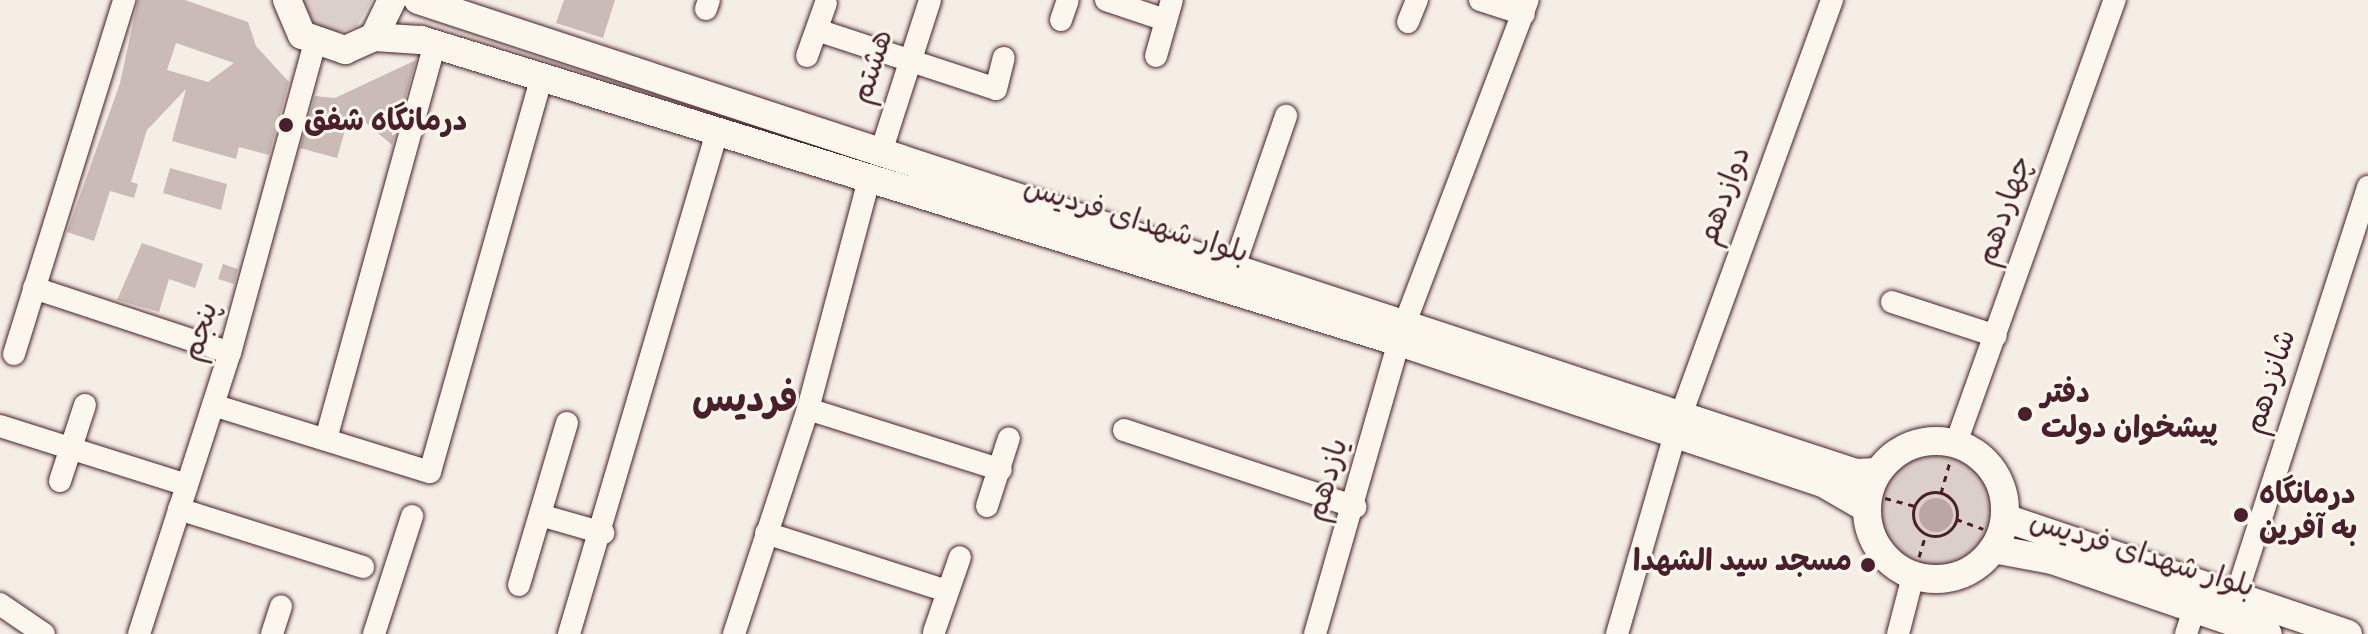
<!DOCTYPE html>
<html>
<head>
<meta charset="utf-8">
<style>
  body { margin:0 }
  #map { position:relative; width:2368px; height:634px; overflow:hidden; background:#f4eee4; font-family:Dekko,"Playpen Sans Arabic",sans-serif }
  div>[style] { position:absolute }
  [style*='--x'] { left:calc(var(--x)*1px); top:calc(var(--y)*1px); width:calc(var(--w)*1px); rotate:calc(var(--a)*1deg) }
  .green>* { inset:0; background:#dbd0c9 }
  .round { border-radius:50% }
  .water>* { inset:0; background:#baa7a5 }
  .building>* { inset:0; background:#cabbb6 }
  .path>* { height:3px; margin-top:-1.5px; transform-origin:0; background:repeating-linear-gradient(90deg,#4a1f2b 0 6px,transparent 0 12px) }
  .path>.ring { margin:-1.5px; padding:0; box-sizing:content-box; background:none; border:3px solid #4a1f2b; border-radius:50% }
  .roads { filter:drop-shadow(0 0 2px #4a1f2b) drop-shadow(0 0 2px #4a1f2b) }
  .minor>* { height:22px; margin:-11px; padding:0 11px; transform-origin:11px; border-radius:11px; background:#fbf7ec }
  .major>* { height:28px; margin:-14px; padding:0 14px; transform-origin:14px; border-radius:14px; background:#fbf7ec }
  .major>.ring { margin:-14px; padding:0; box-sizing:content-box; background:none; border:28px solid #fbf7ec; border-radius:50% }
  .dots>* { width:22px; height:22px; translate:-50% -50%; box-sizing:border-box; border:4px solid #fbf7ec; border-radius:50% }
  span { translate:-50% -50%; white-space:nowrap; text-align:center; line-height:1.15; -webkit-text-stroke:6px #fbf7ec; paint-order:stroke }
  .street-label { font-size:30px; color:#4a1f2b }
  .poi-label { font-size:30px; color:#4a1f2b; font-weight:700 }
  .left { translate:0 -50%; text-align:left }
  .right { translate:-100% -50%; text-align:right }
  .district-label { font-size:38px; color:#4a1f2b; font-weight:700 }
</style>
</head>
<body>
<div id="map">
  <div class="green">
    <div style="clip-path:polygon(301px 0,372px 0,357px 26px,336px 33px,315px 26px)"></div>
    <div class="round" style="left:1871px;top:449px;width:122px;height:122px"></div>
  </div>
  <div class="water">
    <div class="round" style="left:1919px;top:498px;width:34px;height:34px"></div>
  </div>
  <div class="building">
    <div style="clip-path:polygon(evenodd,138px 0,185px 0,248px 22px,256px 46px,289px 82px,269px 155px,239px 147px,236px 159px,172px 141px,186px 89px,147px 130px,131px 182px,138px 184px,134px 198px,110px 191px,94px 241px,67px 232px,120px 83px,138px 0,176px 43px,234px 63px,208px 82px,167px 70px,176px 43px)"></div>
    <div style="clip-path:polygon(564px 0,615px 0,603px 38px,556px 23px)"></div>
    <div style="clip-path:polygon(416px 60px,392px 145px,351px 110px,337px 158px,300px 148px,315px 96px,335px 98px)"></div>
    <div style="clip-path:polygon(170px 168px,227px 184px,221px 210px,163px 193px)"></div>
    <div style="clip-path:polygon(142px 243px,203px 264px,195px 288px,169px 279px,159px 312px,117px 300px)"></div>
    <div style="clip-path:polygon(223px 264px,238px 269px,234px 284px,218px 279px)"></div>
  </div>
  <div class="path">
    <div class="ring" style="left:1913px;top:492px;width:41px;height:41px"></div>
    <div style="--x:1941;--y:493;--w:32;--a:-74"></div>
    <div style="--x:1885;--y:498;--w:31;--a:15"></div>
    <div style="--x:1956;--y:519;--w:29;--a:20"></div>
    <div style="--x:1919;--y:557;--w:24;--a:-73"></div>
  </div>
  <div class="roads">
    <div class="minor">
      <div style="--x:1106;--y:0;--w:62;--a:18.7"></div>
      <div style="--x:1480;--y:0;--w:46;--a:17.7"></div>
      <div style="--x:706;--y:9;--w:9;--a:-72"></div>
      <div style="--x:1061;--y:20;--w:21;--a:-71"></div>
      <div style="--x:1408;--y:22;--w:24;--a:-68"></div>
      <div style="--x:817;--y:30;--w:188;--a:18.2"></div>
      <div style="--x:996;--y:89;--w:32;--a:-76"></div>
      <div style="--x:807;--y:56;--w:56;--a:-70.3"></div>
      <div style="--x:1156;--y:56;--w:58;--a:-74.1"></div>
      <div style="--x:880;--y:155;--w:163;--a:-72.1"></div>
      <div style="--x:1234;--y:267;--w:160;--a:-71"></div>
      <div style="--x:34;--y:288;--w:206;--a:18.3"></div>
      <div style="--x:1892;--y:302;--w:109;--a:18.1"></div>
      <div style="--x:1405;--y:323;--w:346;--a:-69.2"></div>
      <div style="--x:14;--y:354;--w:371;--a:-72.7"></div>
      <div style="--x:213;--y:405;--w:227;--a:17.2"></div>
      <div style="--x:430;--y:472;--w:400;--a:-74.2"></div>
      <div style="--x:808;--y:409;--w:202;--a:17.5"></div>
      <div style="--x:1681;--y:415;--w:442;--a:-70"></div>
      <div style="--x:0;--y:426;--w:196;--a:17.5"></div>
      <div style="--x:1124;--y:430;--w:244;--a:18.4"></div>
      <div style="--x:326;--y:439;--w:400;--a:-74.6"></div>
      <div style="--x:1956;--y:443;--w:471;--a:-70.3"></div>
      <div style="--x:60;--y:481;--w:80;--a:-71.8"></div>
      <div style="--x:987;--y:506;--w:71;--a:-72.1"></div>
      <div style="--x:179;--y:509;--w:193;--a:17.5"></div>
      <div style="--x:540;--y:515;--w:66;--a:15.9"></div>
      <div style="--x:766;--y:533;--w:190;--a:17.8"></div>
      <div style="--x:519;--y:585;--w:169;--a:-73.5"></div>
      <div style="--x:2236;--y:596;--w:430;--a:-72.1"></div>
      <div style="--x:0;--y:604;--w:53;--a:34.3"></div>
      <div style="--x:934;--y:632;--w:79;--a:-70.9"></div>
      <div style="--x:139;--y:634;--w:295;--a:-72.1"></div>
      <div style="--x:230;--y:353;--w:319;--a:-74.7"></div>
      <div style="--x:272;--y:634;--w:29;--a:-72"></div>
      <div style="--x:374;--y:634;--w:124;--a:-72.1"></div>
      <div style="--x:569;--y:634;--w:523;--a:-73.57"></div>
      <div style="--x:734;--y:634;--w:237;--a:-71.8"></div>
      <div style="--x:808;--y:409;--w:238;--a:-75.1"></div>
      <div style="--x:1315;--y:634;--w:304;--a:-74"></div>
      <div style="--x:1617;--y:634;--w:207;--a:-73.8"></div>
      <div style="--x:1898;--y:634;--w:60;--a:-75.5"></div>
      <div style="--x:2186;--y:634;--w:25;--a:-72"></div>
    </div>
    <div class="major">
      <div style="--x:287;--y:0;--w:38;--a:67"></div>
      <div style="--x:302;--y:35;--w:46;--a:19.2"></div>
      <div style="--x:345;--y:50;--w:32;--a:-24"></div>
      <div style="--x:374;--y:37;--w:41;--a:-64.1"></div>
      <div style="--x:418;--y:0;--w:1514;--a:18.21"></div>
      <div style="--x:1856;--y:473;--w:21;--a:-3"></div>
      <div style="--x:374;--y:37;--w:47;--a:3.7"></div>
      <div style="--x:421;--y:40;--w:1024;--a:17.16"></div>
      <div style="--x:1399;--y:342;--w:445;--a:18.4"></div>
      <div style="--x:1821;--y:482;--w:52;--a:30"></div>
      <div class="ring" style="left:1867px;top:441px;width:110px;height:110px"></div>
      <div style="--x:2005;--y:518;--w:362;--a:18.7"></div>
      <div style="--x:1993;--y:549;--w:60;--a:10.6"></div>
      <div style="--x:2052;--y:560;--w:228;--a:18.9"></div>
    </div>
  </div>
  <div class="dots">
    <div style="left:286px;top:125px;background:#4a1f2b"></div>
    <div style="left:2025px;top:414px;background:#4a1f2b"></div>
    <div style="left:2241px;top:515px;background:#4a1f2b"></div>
    <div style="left:1868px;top:565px;background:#4a1f2b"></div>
  </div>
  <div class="street-label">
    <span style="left:876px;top:68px;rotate:-72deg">هشتم</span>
    <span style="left:1728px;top:197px;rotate:-70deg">دوازدهم</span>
    <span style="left:2008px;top:212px;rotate:-71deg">چهاردهم</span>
    <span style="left:1135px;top:224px;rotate:17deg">بلوار شهدای فردیس</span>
    <span style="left:204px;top:333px;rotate:-73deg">پنجم</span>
    <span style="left:2274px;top:383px;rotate:-72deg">شانزدهم</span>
    <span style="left:1331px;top:481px;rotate:-74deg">یازدهم</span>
    <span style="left:2141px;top:558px;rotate:17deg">بلوار شهدای فردیس</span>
  </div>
  <div class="poi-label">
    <span class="left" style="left:304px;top:125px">درمانگاه شفق</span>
    <span class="left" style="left:2041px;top:414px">دفتر<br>پیشخوان دولت</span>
    <span class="left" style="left:2259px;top:515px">درمانگاه<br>به آفرین</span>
    <span class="right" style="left:1852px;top:565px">مسجد سید الشهدا</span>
  </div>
  <div class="district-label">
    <span style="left:745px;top:404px">فردیس</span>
  </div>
</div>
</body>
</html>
